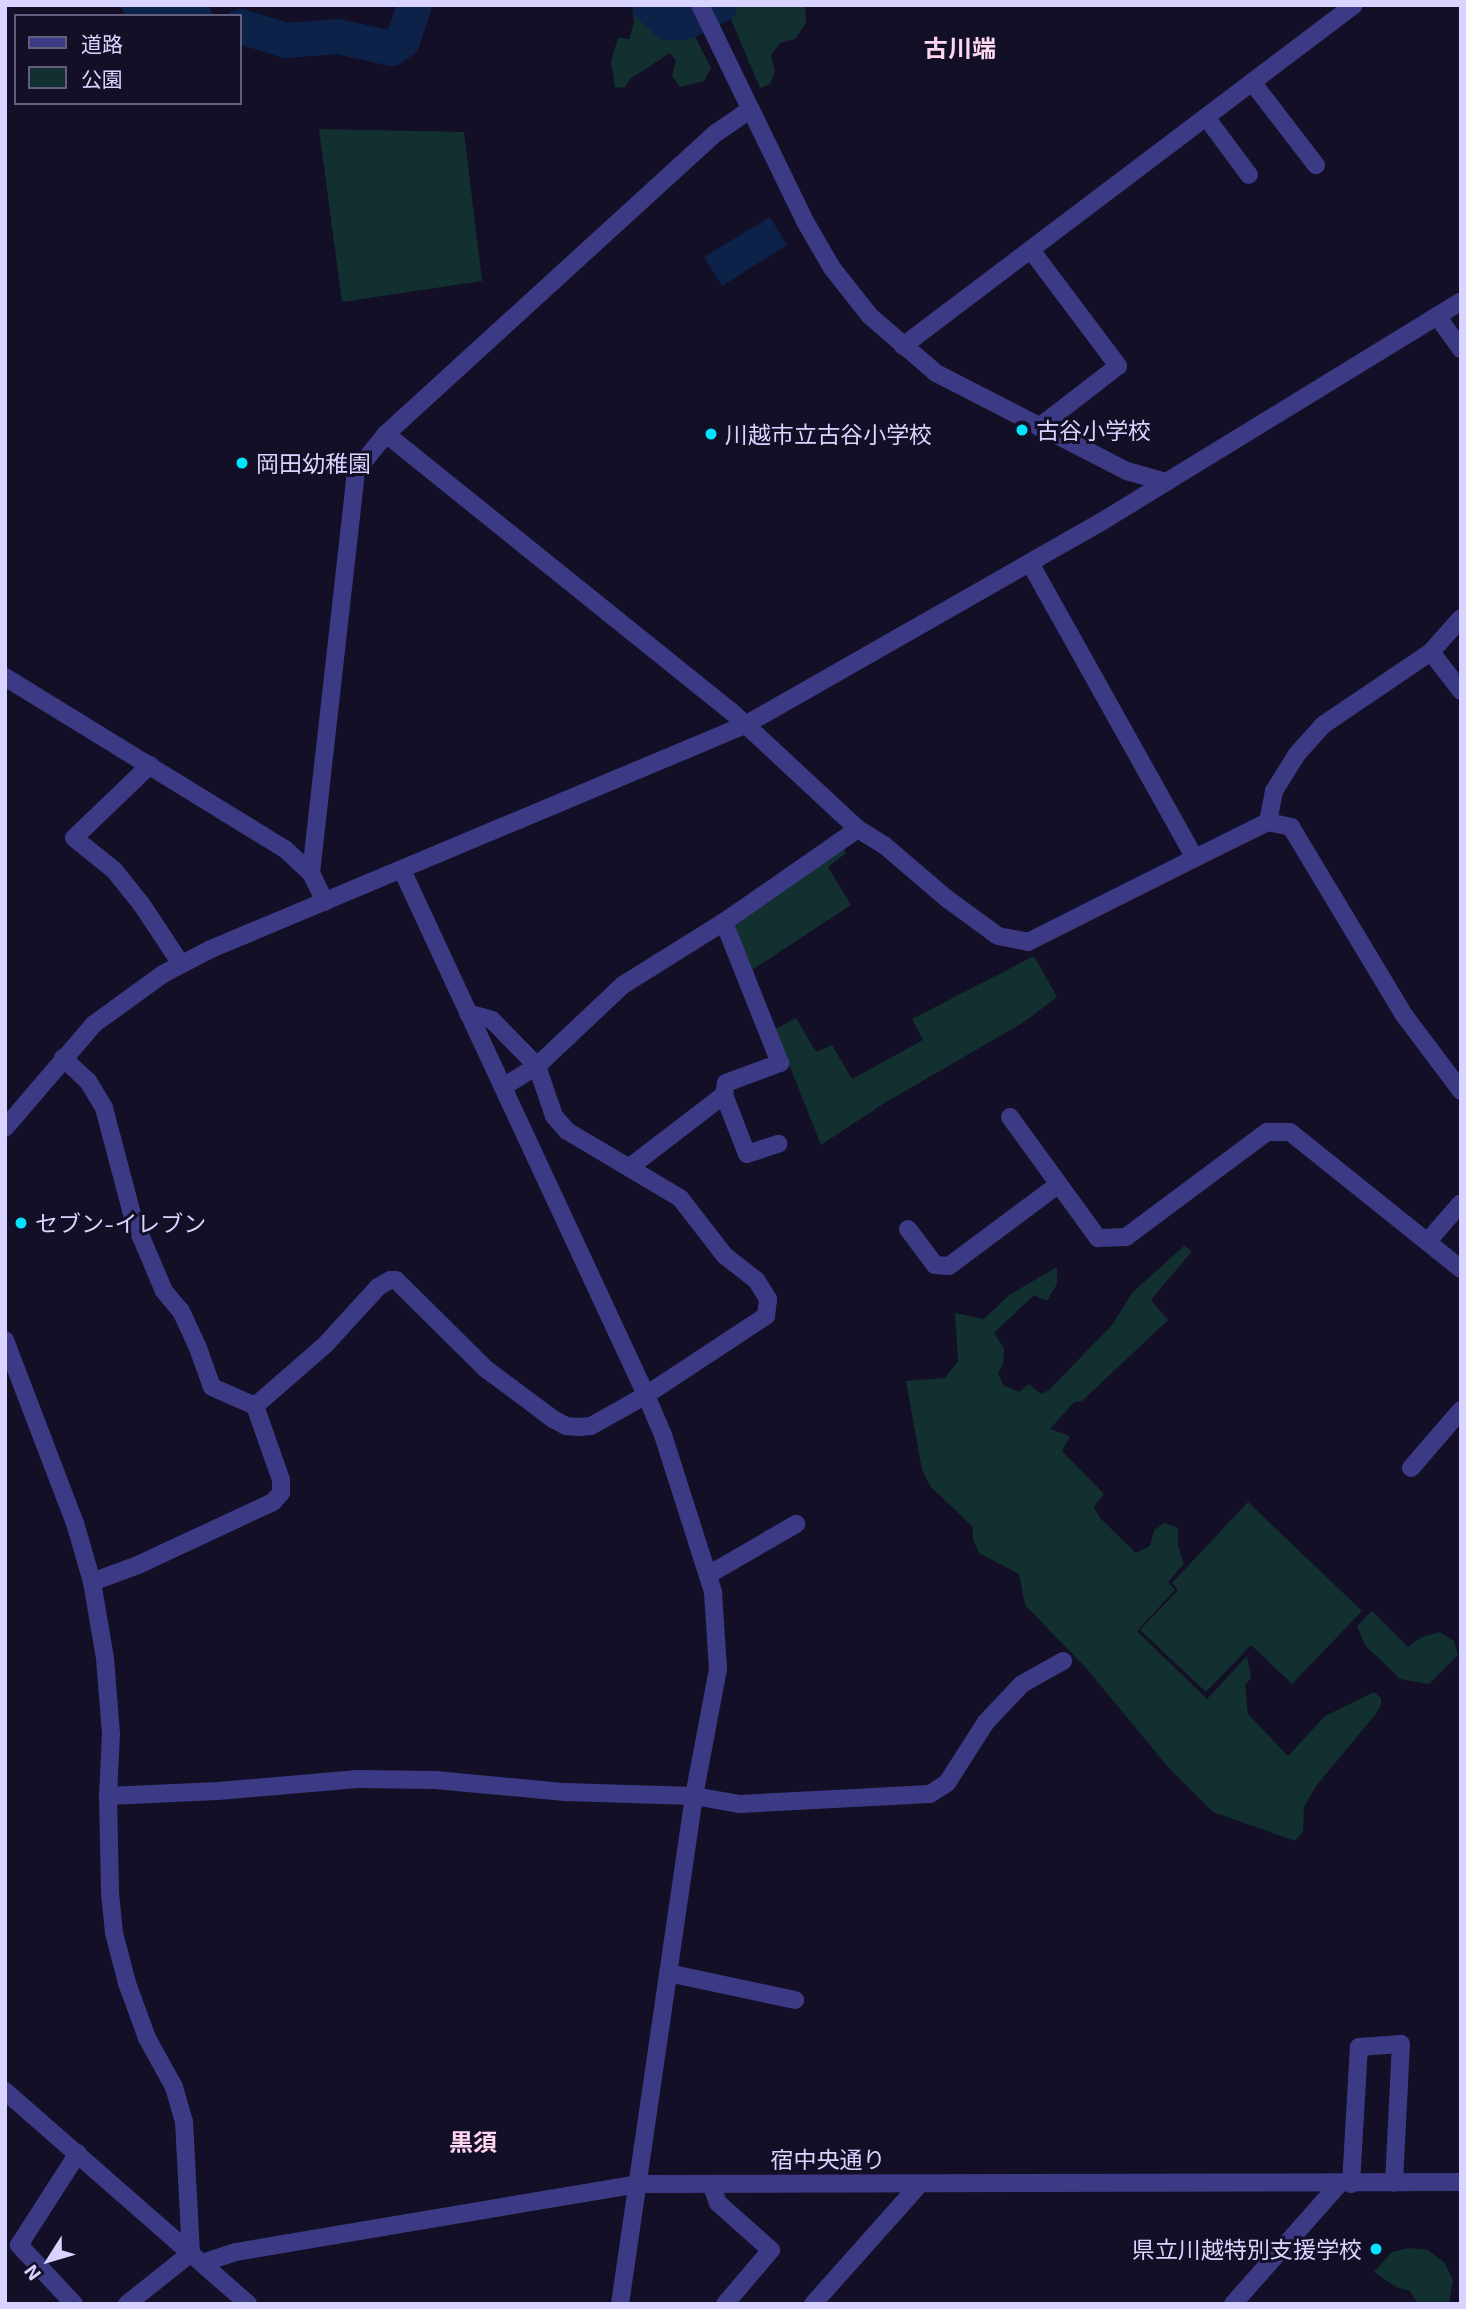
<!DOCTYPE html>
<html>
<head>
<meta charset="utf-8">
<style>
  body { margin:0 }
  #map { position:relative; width:1466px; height:2309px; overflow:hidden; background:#130f26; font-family:"Exo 2","Noto Sans JP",sans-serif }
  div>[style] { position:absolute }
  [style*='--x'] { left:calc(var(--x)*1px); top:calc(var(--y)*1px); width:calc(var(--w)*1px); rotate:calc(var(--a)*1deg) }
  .green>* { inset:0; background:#12302f }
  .water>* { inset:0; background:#0c2248 }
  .river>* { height:35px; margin:-17.5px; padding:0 17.5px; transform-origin:17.5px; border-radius:17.5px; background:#0c2248 }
  .minor>* { height:18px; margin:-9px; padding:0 9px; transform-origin:9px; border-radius:9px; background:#3d3a85 }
  .dots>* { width:19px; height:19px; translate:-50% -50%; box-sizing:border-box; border:4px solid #130f26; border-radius:50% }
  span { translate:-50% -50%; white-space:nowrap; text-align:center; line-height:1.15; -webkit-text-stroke:6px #130f26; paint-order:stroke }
  .poi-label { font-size:23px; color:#d9d4ff }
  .left { translate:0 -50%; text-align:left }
  .right { translate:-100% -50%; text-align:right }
  .street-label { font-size:23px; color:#d9d4ff }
  .neighbourhood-label { font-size:24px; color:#ffd6f0; font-weight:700 }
  .frame { position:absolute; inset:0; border:7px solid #d9d4ff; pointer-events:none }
  .legend { position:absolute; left:14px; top:14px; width:228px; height:91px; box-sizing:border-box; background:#130f26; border:2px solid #625e7d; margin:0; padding:9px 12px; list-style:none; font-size:21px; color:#d9d4ff }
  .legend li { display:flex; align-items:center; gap:14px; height:35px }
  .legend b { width:35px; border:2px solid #625e7d }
  .north { position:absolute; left:14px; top:2225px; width:70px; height:70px; -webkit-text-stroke:5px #130f26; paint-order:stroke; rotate:233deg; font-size:19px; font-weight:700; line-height:28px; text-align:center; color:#d9d4ff }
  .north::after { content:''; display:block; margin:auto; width:24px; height:32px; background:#d9d4ff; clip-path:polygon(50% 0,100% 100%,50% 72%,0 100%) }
</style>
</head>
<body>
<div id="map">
  <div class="green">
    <div style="clip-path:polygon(632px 5px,679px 5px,711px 68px,704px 81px,680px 87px,672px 76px,676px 61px,670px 53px,630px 79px,625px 87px,615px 88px,611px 61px,618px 38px,629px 39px,634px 23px)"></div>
    <div style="clip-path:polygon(725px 5px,805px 5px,806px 23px,795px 39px,780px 43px,771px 55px,775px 72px,770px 84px,760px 88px)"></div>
    <div style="clip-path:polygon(319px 129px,464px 132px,482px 281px,342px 302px)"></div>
    <div style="clip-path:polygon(843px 848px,846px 853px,828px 867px,851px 905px,752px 970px,734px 927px,735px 921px)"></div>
    <div style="clip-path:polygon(1034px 956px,1057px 997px,1024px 1022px,883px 1104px,821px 1145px,775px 1029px,796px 1018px,816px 1052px,832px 1045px,852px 1079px,923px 1040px,912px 1019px)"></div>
    <div style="clip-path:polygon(1184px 1246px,1192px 1251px,1151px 1300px,1168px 1320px,1082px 1401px,1074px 1402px,1050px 1429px,1070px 1436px,1062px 1451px,1104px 1494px,1094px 1507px,1100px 1518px,1136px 1553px,1150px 1546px,1154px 1530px,1165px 1523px,1178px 1528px,1178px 1545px,1184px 1564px,1168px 1582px,1175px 1590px,1137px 1631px,1207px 1699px,1247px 1656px,1251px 1678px,1245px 1685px,1248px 1714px,1288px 1756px,1325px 1716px,1374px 1692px,1381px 1698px,1381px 1705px,1375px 1715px,1316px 1786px,1304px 1807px,1303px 1832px,1295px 1841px,1213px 1812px,1168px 1767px,1087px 1669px,1025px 1605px,1019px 1574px,979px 1553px,973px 1540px,973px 1527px,930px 1486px,922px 1470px,906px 1381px,945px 1378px,958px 1361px,955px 1313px,984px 1319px,1009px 1295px,1057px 1267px,1057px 1284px,1047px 1301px,1034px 1295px,994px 1333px,1004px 1348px,1003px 1365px,998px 1373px,1003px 1385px,1019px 1392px,1029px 1384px,1041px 1394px,1049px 1390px,1112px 1325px,1132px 1293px)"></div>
    <div style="clip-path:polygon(1248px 1502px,1362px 1611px,1292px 1684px,1251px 1645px,1206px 1692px,1140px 1630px,1178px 1590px,1172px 1583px)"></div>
    <div style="clip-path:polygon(1372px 1611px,1408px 1647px,1422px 1637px,1440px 1632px,1454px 1641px,1458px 1655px,1429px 1684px,1400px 1679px,1365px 1645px,1357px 1626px)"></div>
    <div style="clip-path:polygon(1409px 2248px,1428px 2250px,1444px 2262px,1453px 2280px,1449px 2304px,1418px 2304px,1410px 2291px,1396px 2287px,1374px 2272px,1392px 2252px)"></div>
  </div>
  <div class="water">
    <div style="clip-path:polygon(770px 217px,787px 245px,722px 286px,704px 257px)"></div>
  </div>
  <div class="river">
    <div style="--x:139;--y:5;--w:56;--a:11.3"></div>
    <div style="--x:649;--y:5;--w:25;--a:43"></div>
    <div style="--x:667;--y:22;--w:17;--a:0"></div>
    <div style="--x:684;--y:22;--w:39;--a:-26"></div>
    <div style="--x:240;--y:26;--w:48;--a:16.9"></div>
    <div style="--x:286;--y:40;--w:51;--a:-4.5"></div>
    <div style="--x:337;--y:36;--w:55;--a:12.5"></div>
    <div style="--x:391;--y:48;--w:14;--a:-36"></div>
    <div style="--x:402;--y:40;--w:37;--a:-71"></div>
  </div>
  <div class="minor">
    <div style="--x:700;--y:5;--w:242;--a:64.1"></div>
    <div style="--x:806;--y:223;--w:52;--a:60"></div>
    <div style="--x:832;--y:268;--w:61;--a:51.6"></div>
    <div style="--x:870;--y:316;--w:87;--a:40.8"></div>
    <div style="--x:936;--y:373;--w:215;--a:27.2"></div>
    <div style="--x:1127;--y:471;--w:40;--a:16"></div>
    <div style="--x:1252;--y:82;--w:105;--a:52.4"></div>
    <div style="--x:1206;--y:117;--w:72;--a:53.4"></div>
    <div style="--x:1031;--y:250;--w:145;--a:53.1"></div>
    <div style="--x:1118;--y:366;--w:100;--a:142.3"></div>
    <div style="--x:1437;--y:316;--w:41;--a:54"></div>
    <div style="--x:903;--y:346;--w:565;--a:-37.09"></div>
    <div style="--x:386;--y:434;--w:444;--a:38.8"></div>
    <div style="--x:732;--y:712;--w:172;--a:42.9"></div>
    <div style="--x:858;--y:829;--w:31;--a:32"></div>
    <div style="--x:884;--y:845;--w:82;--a:40.5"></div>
    <div style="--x:946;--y:898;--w:64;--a:36.2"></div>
    <div style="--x:998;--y:936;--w:31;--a:11"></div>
    <div style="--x:1028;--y:942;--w:187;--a:-26.7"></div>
    <div style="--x:1030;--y:563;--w:338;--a:60.8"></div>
    <div style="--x:1195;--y:858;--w:81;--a:-26.3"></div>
    <div style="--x:1268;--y:822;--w:24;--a:12"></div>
    <div style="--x:1291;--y:827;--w:219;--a:59"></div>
    <div style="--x:1404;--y:1015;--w:95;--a:53.1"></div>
    <div style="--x:1431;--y:652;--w:49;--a:52.4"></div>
    <div style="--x:5;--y:677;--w:329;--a:31.6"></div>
    <div style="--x:285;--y:849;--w:35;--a:43"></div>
    <div style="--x:311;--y:873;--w:32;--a:64"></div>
    <div style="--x:150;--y:765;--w:105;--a:136.2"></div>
    <div style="--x:74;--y:838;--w:51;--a:38.7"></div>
    <div style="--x:114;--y:870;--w:45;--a:51.3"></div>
    <div style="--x:142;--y:905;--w:71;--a:56.5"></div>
    <div style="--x:1268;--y:822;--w:32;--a:-79"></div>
    <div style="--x:1274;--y:791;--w:44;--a:-58.1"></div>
    <div style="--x:1297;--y:754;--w:39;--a:-48"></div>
    <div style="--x:1323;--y:725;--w:130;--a:-34.1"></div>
    <div style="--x:1431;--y:652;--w:45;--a:-48.6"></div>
    <div style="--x:402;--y:870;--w:579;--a:65.07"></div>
    <div style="--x:646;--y:1395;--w:43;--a:67"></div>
    <div style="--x:663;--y:1435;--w:165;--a:72.3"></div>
    <div style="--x:713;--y:1592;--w:77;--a:86.3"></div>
    <div style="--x:718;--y:1669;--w:129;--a:100.7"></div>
    <div style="--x:694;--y:1796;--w:513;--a:98.29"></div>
    <div style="--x:311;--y:873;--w:405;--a:-83.6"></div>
    <div style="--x:356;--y:471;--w:48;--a:-51"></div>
    <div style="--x:386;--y:434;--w:447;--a:-42.4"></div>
    <div style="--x:716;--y:133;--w:42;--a:-34.4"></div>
    <div style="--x:63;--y:1058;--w:34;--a:43"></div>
    <div style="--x:88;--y:1081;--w:31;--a:59"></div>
    <div style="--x:104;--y:1108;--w:114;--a:75.2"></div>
    <div style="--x:133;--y:1218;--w:79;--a:67"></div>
    <div style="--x:164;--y:1291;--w:26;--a:50"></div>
    <div style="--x:181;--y:1311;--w:41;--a:65.3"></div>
    <div style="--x:198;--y:1348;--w:41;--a:70.3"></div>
    <div style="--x:212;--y:1387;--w:47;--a:23.8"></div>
    <div style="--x:255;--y:1406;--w:78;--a:70.6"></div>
    <div style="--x:281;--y:1480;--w:13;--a:90"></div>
    <div style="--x:281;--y:1493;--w:12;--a:132"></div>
    <div style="--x:273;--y:1502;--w:149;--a:155"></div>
    <div style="--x:138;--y:1565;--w:49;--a:159.7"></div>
    <div style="--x:503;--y:1087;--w:40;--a:-32"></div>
    <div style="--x:537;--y:1066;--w:118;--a:-43.3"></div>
    <div style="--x:623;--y:985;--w:119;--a:-32"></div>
    <div style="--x:724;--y:1095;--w:63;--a:68.7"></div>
    <div style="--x:747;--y:1154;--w:33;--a:-18"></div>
    <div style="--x:1010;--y:1117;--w:150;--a:54"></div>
    <div style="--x:1098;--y:1238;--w:28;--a:-2"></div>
    <div style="--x:1126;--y:1237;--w:176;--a:-36.7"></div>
    <div style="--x:1267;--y:1132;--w:23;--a:0"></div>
    <div style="--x:1290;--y:1132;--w:219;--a:38.7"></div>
    <div style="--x:5;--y:1128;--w:137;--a:-49.4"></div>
    <div style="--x:94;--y:1024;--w:85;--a:-35.9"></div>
    <div style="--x:163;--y:974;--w:54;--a:-27.5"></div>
    <div style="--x:211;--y:949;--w:579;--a:-22.76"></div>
    <div style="--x:745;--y:725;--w:410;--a:-29.7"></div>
    <div style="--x:1101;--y:522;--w:422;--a:-31.5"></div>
    <div style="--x:630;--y:1167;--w:118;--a:-37.5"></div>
    <div style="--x:724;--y:1095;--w:12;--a:-81"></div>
    <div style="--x:726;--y:1083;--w:58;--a:-20.3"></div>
    <div style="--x:780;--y:1063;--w:152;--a:-111.7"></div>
    <div style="--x:724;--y:922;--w:163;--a:-34.8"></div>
    <div style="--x:908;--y:1229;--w:45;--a:53.1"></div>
    <div style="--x:935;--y:1265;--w:14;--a:4"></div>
    <div style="--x:949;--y:1266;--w:137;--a:-36.7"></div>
    <div style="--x:1428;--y:1241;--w:50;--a:-49"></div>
    <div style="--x:5;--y:1340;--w:196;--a:69.1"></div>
    <div style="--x:75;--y:1523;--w:61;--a:73.9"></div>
    <div style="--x:92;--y:1582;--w:77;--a:80.3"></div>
    <div style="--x:105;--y:1658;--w:76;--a:85.5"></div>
    <div style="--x:111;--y:1734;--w:62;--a:92.8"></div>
    <div style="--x:108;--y:1796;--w:97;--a:88.8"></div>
    <div style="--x:110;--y:1893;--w:40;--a:84.3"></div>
    <div style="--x:114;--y:1933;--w:52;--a:75.4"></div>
    <div style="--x:127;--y:1983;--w:59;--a:70"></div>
    <div style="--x:147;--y:2038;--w:56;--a:61.1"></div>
    <div style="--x:174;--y:2087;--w:35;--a:74"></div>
    <div style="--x:184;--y:2121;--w:132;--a:87"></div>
    <div style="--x:191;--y:2253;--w:82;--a:141.4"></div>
    <div style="--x:255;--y:1406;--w:94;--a:-41.1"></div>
    <div style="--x:326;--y:1344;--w:77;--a:-47.6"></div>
    <div style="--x:378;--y:1287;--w:14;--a:-30"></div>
    <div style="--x:390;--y:1280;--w:6;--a:0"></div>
    <div style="--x:396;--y:1280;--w:127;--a:44.7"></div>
    <div style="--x:486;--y:1369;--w:84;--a:36.7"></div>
    <div style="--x:553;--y:1419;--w:15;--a:28"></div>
    <div style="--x:566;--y:1426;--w:13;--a:4"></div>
    <div style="--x:579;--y:1427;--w:12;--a:-5"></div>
    <div style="--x:591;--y:1426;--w:63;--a:-29.4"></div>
    <div style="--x:646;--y:1395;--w:144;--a:-33.4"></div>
    <div style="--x:766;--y:1316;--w:17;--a:-83"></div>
    <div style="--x:768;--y:1299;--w:22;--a:-122"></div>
    <div style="--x:756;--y:1280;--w:39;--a:-142"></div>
    <div style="--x:725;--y:1256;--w:73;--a:-127.8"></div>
    <div style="--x:680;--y:1198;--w:131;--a:-149.3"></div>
    <div style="--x:567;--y:1131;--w:20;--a:-131"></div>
    <div style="--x:554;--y:1116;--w:53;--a:-108.8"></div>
    <div style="--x:537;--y:1066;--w:64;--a:-134.4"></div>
    <div style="--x:492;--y:1020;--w:25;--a:-164"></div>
    <div style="--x:1411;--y:1468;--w:77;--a:-49.2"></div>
    <div style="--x:708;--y:1575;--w:102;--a:-30.1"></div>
    <div style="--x:108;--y:1796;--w:110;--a:-2.6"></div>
    <div style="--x:218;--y:1791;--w:140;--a:-4.9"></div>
    <div style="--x:357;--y:1779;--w:78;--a:0.7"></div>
    <div style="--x:435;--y:1780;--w:131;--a:5.3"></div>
    <div style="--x:565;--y:1792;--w:129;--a:1.8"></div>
    <div style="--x:694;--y:1796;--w:47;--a:9.9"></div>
    <div style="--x:740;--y:1804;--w:190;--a:-3"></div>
    <div style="--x:930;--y:1794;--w:20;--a:-33"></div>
    <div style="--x:947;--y:1783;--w:72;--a:-57.4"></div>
    <div style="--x:986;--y:1722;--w:52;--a:-46.5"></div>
    <div style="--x:1022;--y:1684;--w:47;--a:-29.3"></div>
    <div style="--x:668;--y:1973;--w:130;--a:12"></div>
    <div style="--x:5;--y:2091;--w:323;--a:41.2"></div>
    <div style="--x:711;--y:2184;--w:20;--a:70"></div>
    <div style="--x:718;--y:2203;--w:71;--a:41.6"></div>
    <div style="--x:771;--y:2250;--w:71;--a:130.4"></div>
    <div style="--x:1351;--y:2184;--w:137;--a:-86.7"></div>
    <div style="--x:1359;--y:2047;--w:42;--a:-4.1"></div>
    <div style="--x:1401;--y:2044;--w:139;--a:92.9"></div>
    <div style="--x:202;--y:2263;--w:36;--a:-18"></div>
    <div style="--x:236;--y:2252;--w:409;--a:-9.6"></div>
    <div style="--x:639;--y:2184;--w:822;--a:-0.14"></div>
    <div style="--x:74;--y:2304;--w:81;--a:-133"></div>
    <div style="--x:19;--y:2245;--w:109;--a:-57.3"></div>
    <div style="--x:813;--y:2304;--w:161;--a:-48.3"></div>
    <div style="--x:1233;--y:2304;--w:160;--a:-48.5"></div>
  </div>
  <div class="dots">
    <div style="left:1022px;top:430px;background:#00e5ff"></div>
    <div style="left:711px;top:434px;background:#00e5ff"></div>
    <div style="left:242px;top:463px;background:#00e5ff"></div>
    <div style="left:21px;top:1223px;background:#00e5ff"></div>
    <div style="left:1376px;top:2249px;background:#00e5ff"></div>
  </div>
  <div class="poi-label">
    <span class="left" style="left:1036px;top:430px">古谷小学校</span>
    <span class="left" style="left:725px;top:434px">川越市立古谷小学校</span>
    <span class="left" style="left:256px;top:463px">岡田幼稚園</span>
    <span class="left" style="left:35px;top:1223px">セブン-イレブン</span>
    <span class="right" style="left:1362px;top:2249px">県立川越特別支援学校</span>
  </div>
  <div class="street-label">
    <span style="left:828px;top:2159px">宿中央通り</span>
  </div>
  <div class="neighbourhood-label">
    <span style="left:960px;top:48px">古川端</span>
    <span style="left:473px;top:2142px">黒須</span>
  </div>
  <div class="frame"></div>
  <ul class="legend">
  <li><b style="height:9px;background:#3d3a85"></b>道路</li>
  <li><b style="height:19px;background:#12302f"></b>公園</li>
  </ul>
  <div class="north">N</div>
</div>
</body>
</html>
